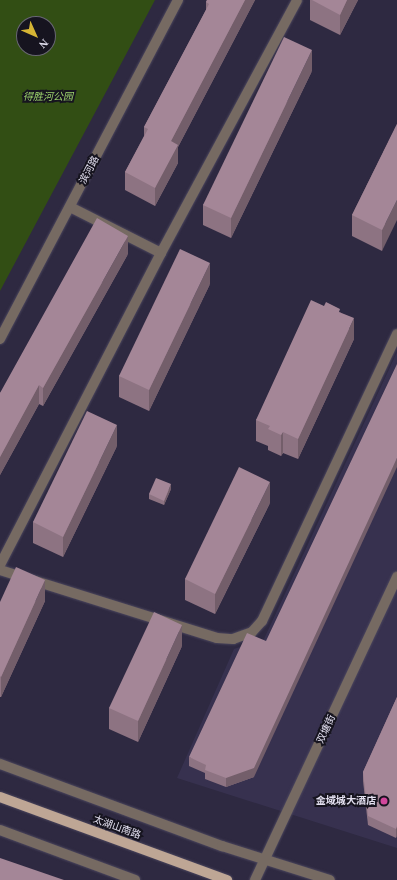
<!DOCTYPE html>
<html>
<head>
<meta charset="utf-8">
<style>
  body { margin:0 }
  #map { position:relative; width:397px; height:880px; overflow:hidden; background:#2e2941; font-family:"Times New Roman","Noto Sans SC",serif }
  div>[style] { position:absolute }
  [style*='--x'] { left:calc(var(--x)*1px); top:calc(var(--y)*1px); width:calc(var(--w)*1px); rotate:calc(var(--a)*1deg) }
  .built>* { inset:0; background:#37314f }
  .green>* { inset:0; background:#324e14 }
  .roads { filter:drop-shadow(0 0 1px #4b465d) drop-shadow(0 0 1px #4b465d) }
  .minor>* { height:10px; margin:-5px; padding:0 5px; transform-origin:5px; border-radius:5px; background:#766a62 }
  .major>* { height:10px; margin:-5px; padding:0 5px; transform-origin:5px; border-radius:5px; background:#bea695 }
  .wall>* { inset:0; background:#8d7382 }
  .shaded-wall>* { inset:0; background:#735e6a }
  .building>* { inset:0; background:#a48697 }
  .dots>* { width:11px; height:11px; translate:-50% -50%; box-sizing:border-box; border:2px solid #16141f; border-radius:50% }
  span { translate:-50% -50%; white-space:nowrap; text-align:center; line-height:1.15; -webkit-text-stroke:4px #16141f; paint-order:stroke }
  .park-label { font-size:10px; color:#9ed46d; font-style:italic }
  .street-label { font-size:10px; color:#e3e0f0 }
  .poi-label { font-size:10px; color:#e3e0f0; font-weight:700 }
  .right { translate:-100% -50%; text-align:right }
  .north { position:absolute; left:16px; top:16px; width:40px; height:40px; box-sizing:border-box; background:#16141f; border:1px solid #686673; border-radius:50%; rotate:135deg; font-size:11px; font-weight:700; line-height:16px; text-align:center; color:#e3e0f0 }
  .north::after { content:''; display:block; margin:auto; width:14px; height:18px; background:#d6b534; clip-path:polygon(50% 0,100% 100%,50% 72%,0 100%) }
</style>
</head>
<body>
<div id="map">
  <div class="built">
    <div style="clip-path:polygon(397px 352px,397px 848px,177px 778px,234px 649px,264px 639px)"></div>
  </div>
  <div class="green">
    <div style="clip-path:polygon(evenodd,0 0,155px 0,0 291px,0 0,24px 24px,48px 24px,48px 48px,24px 48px,24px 24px)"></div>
  </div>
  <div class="roads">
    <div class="minor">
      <div style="--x:70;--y:207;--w:102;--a:26.8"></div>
      <div style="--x:0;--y:339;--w:383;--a:-62.3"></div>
      <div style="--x:0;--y:565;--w:351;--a:-62.7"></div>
      <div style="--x:161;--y:253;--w:287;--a:-61.7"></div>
      <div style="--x:0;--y:570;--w:227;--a:17.4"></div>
      <div style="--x:217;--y:638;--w:16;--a:4"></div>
      <div style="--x:233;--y:639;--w:20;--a:-20"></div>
      <div style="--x:252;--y:632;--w:15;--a:-48"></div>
      <div style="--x:262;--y:621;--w:317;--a:-64.8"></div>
      <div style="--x:0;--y:764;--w:237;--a:20.3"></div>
      <div style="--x:222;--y:846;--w:113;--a:17.5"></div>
      <div style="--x:0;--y:830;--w:144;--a:20.3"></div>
      <div style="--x:255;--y:880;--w:335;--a:-64.9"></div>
    </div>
    <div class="major">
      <div style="--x:0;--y:797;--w:242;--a:20.1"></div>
    </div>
  </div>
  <div class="wall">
    <div style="clip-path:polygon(207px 0,255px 0,178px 147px,178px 163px,155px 206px,125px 190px,125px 172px,144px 136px,144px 127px,206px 10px,206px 2px)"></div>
    <div style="clip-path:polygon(310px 0,358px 0,340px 35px,310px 20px)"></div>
    <div style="clip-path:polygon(312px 71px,231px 238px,203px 225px,203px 205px)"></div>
    <div style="clip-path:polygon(397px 124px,382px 251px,352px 236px,352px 215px)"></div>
    <div style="clip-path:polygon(128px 254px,43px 406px,39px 404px,0 475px,0 393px)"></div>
    <div style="clip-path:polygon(210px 284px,149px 411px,119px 397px,119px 376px)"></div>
    <div style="clip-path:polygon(340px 312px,354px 339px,298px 459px,283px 453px,281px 456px,268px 450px,268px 446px,256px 441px,256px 420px)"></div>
    <div style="clip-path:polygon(117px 446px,63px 557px,33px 543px,33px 522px)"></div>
    <div style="clip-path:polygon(171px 489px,164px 505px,149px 499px,149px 494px)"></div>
    <div style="clip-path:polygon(270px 503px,215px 614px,185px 600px,185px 579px)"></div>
    <div style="clip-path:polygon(45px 601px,1px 697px,0 697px,0 602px)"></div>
    <div style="clip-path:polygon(182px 646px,138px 742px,109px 729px,109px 708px)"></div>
    <div style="clip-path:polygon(397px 697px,397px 835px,396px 838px,368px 825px,363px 781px,363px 772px)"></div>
    <div style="clip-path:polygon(189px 757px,254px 777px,226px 787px,205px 779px,205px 773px,189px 766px)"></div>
  </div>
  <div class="shaded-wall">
    <div style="clip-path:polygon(245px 0,255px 0,178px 147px,178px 163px,155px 206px,155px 188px,171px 141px)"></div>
    <div style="clip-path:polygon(347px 0,358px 0,340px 35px,340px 15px)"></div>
    <div style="clip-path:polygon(312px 50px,312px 71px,231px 238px,231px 218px)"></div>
    <div style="clip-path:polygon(397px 200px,397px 220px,382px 251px,382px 230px)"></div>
    <div style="clip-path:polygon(128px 236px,128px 254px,43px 406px,43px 388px)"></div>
    <div style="clip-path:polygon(210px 263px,210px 284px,149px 411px,149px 390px)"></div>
    <div style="clip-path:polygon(354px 318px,354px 339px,298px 459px,298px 439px)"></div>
    <div style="clip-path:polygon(39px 385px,39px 404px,0 475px,0 457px)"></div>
    <div style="clip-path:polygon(117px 425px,117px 446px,63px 557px,63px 537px)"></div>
    <div style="clip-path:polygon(283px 432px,283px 453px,281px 456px,281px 435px)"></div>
    <div style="clip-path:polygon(397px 458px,397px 467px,254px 777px,226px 787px,226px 778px)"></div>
    <div style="clip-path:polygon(270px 482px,270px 503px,215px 614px,215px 594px)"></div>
    <div style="clip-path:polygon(171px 484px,171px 489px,164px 505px,164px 501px)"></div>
    <div style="clip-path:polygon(45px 580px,45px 601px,1px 697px,1px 677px)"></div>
    <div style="clip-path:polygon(182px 625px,182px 646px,138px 742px,138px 721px)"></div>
    <div style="clip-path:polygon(397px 826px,397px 835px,396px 838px,396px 829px)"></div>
  </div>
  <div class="building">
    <div style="clip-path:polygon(207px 0,245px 0,171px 141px,178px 145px,155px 188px,125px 172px,148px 129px,144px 127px,209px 4px,206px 2px)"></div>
    <div style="clip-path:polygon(312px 0,347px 0,340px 15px)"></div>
    <div style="clip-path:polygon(284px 37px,312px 50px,231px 218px,203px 205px)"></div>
    <div style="clip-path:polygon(397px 124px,397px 200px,382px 230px,352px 215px)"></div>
    <div style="clip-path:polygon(97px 218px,128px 236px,43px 388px,39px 385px,0 457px,0 393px)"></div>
    <div style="clip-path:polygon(180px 249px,210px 263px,149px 390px,119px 376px)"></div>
    <div style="clip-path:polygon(311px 300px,324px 306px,326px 302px,340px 309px,339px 312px,354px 318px,298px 439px,283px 432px,281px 435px,268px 429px,270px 426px,256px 420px)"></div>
    <div style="clip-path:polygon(397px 364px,397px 458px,254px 768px,226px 778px,205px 770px,206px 765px,189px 757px,247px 633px,266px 641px)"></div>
    <div style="clip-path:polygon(87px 411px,117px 425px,63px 537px,33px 522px)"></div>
    <div style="clip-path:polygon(239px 467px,270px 482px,215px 594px,185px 579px)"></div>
    <div style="clip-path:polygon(156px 478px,171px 484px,164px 501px,149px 494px)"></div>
    <div style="clip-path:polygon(16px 567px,45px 580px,1px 677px,0 676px,0 602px)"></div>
    <div style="clip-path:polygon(154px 612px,182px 625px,138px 721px,109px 708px)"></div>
    <div style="clip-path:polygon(397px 697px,397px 826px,396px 829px,368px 816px,363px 772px)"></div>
    <div style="clip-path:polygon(0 858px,64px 880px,0 880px)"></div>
  </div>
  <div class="dots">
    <div style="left:384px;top:801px;background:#d1479c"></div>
  </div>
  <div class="park-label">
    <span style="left:48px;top:97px">得胜河公园</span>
  </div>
  <div class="street-label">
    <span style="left:89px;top:170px;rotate:-62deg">滨河路</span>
    <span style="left:326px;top:729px;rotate:-65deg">双塘街</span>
    <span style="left:117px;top:827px;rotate:20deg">太湖山南路</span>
  </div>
  <div class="poi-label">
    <span class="right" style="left:376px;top:801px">金域城大酒店</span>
  </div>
  <div class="north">N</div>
</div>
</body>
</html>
